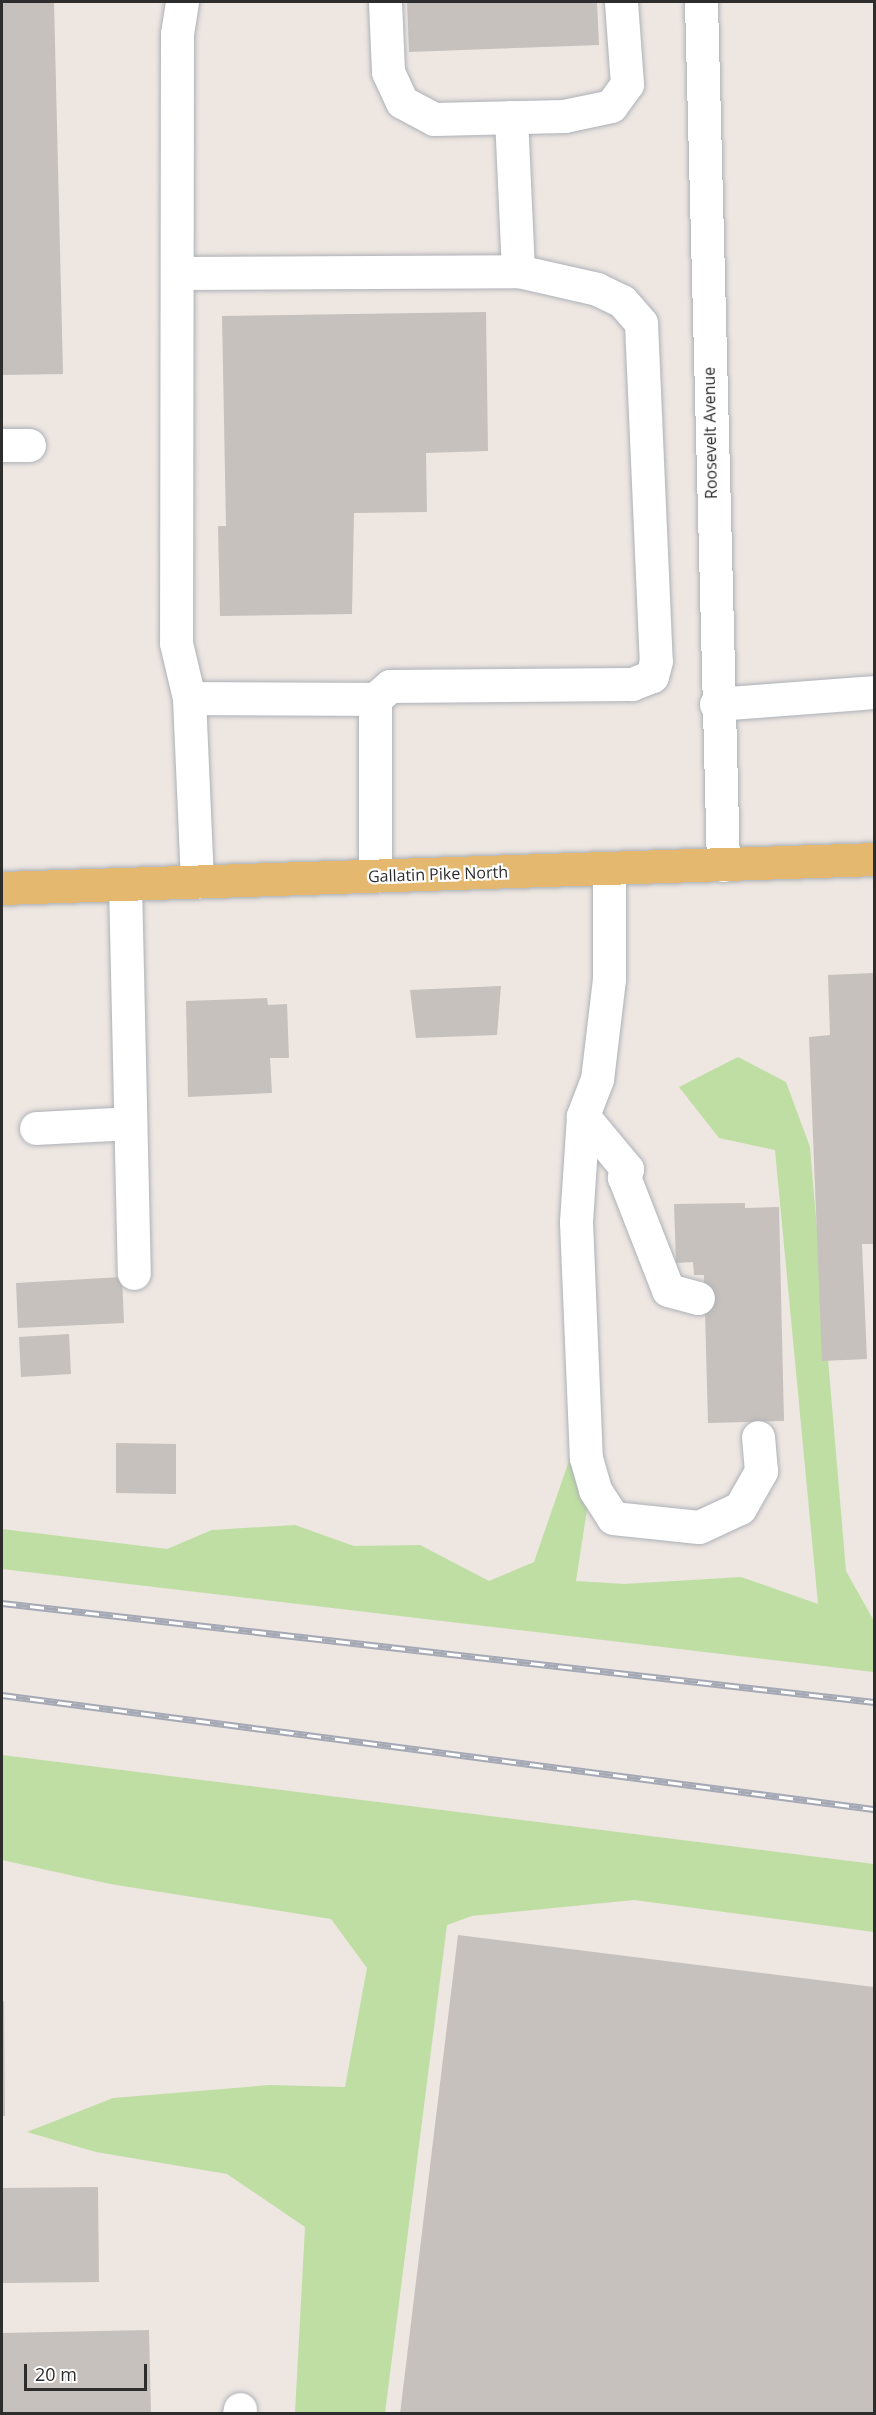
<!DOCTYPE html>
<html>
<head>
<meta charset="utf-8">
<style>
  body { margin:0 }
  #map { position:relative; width:876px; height:2415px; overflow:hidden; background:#ede6e1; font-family:"Open Sans",sans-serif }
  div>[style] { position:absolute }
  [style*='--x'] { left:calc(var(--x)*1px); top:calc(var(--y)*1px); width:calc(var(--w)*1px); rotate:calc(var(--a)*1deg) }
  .green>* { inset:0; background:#bfdea3 }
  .building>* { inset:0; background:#c6c1bc }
  .roads { filter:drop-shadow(0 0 2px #adb1b8) drop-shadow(0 0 2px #adb1b8) }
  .minor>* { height:33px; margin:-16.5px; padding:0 16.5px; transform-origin:16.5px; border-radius:16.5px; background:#fff }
  .major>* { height:33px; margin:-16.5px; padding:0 16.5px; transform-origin:16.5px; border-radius:16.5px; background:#e4b96f }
  .rail>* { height:7px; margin-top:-3.5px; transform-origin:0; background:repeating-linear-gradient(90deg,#fff 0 14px,#a4a9b5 0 28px); box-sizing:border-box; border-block:2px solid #a4a9b5 }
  span { translate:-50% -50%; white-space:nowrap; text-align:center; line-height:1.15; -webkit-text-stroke:4.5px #fff; paint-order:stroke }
  .street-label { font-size:16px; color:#2d2d2d }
  .frame { position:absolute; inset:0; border:3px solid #2d2d2d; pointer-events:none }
  .scale { position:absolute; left:24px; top:2364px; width:123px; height:27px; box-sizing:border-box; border:3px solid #2d2d2d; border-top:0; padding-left:8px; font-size:18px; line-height:21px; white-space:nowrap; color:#2d2d2d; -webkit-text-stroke:4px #fff; paint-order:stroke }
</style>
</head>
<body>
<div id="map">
  <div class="green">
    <div style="clip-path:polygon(738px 1057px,786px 1082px,810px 1147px,846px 1571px,874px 1621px,874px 1672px,2px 1569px,2px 1529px,167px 1549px,212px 1530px,295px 1525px,354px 1546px,420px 1545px,489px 1581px,534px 1562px,571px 1455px,595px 1458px,576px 1581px,624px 1584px,741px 1577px,818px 1604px,775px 1150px,719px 1138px,679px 1087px)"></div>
    <div style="clip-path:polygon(2px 1755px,874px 1864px,874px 1932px,634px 1900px,472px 1916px,447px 1925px,385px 2413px,295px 2413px,305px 2227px,227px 2174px,96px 2152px,27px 2132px,113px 2098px,270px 2085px,345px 2087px,367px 1968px,331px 1919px,110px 1884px,2px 1860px)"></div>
  </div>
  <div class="building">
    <div style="clip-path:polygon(2px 2px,54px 2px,63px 374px,2px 375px)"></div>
    <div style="clip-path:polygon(407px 2px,597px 2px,599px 45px,409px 52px)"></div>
    <div style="clip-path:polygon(486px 312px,488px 451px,426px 453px,427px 512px,354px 513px,352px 614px,220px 616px,218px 526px,226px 526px,222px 316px)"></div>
    <div style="clip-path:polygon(874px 973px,874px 1244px,862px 1244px,867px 1359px,822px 1361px,809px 1037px,830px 1035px,828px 975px)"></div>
    <div style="clip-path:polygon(501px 986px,497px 1035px,416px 1038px,410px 990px)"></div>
    <div style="clip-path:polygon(267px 998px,268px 1005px,287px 1004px,289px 1058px,270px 1058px,272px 1093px,188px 1097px,186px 1001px)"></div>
    <div style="clip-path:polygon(745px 1203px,745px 1208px,779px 1207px,784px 1421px,708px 1423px,704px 1275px,694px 1275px,693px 1262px,676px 1263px,674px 1204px)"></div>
    <div style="clip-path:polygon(122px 1277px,124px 1323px,18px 1328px,16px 1283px)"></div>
    <div style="clip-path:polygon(69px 1334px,71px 1374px,21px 1377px,19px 1337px)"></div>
    <div style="clip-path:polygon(116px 1443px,176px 1444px,176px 1494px,116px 1493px)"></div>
    <div style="clip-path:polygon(458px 1935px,874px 1987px,874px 2414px,400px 2414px)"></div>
    <div style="clip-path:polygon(2px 2001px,4px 2001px,5px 2116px,2px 2116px)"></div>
    <div style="clip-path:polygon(98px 2187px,99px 2282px,2px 2283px,2px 2188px)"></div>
    <div style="clip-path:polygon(149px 2330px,151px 2414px,2px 2414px,2px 2333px)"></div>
  </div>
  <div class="roads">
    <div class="minor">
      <div style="--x:182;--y:2;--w:32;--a:99"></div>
      <div style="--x:177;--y:34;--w:609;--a:90.09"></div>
      <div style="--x:176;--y:643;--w:57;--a:76.7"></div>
      <div style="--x:189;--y:698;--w:184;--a:87.5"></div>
      <div style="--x:385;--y:2;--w:70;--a:87.5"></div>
      <div style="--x:388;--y:72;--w:33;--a:65"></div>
      <div style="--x:402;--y:102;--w:36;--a:28"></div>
      <div style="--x:434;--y:119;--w:130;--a:-1.3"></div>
      <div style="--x:564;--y:116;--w:48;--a:-12"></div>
      <div style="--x:611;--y:106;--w:27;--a:-54"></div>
      <div style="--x:627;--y:84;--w:82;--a:-94.2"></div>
      <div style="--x:701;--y:2;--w:863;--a:88.54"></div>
      <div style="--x:511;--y:117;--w:154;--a:87.4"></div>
      <div style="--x:179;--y:273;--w:339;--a:-0.3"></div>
      <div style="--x:518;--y:271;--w:81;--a:12.8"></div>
      <div style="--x:597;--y:289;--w:28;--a:26"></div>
      <div style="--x:622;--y:301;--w:29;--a:49"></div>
      <div style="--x:641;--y:323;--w:338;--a:87.5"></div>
      <div style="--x:656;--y:661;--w:16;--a:105"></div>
      <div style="--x:652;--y:676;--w:22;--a:158"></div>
      <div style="--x:632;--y:684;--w:242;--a:179.5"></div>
      <div style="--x:390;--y:686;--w:20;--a:139"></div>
      <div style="--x:375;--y:699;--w:177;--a:90"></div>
      <div style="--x:2;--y:445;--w:27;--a:0"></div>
      <div style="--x:189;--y:698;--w:186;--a:0.3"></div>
      <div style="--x:716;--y:704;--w:158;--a:-4.3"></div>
      <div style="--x:609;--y:868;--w:111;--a:90"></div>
      <div style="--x:609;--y:979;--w:101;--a:96.8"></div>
      <div style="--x:597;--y:1079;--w:40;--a:111"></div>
      <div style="--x:583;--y:1116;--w:106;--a:93.8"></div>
      <div style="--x:576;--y:1222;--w:236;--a:87.6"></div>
      <div style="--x:586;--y:1458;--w:33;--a:74"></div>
      <div style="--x:595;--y:1490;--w:33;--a:57"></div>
      <div style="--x:613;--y:1518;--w:86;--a:6"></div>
      <div style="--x:699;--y:1527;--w:45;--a:-24.9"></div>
      <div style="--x:740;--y:1508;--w:43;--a:-60.4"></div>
      <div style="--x:761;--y:1471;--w:34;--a:-95"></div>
      <div style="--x:125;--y:884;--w:389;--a:88.7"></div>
      <div style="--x:583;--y:1116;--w:69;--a:50.3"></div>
      <div style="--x:627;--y:1169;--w:9;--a:111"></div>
      <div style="--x:624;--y:1177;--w:121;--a:68.7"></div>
      <div style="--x:668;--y:1290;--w:31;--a:15"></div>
      <div style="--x:36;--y:1128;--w:94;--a:-3"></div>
      <div style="--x:239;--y:2414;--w:5;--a:-79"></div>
    </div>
    <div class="major">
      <div style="--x:2;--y:888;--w:872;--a:-1.9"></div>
    </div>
  </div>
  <div class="rail">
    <div style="--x:2;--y:1603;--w:878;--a:6.48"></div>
    <div style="--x:2;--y:1695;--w:879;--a:7.45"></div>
  </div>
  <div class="street-label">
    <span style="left:710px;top:433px;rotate:-91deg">Roosevelt Avenue</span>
    <span style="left:438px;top:874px;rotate:-2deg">Gallatin Pike North</span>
  </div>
  <div class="frame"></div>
  <div class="scale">20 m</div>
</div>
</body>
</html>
